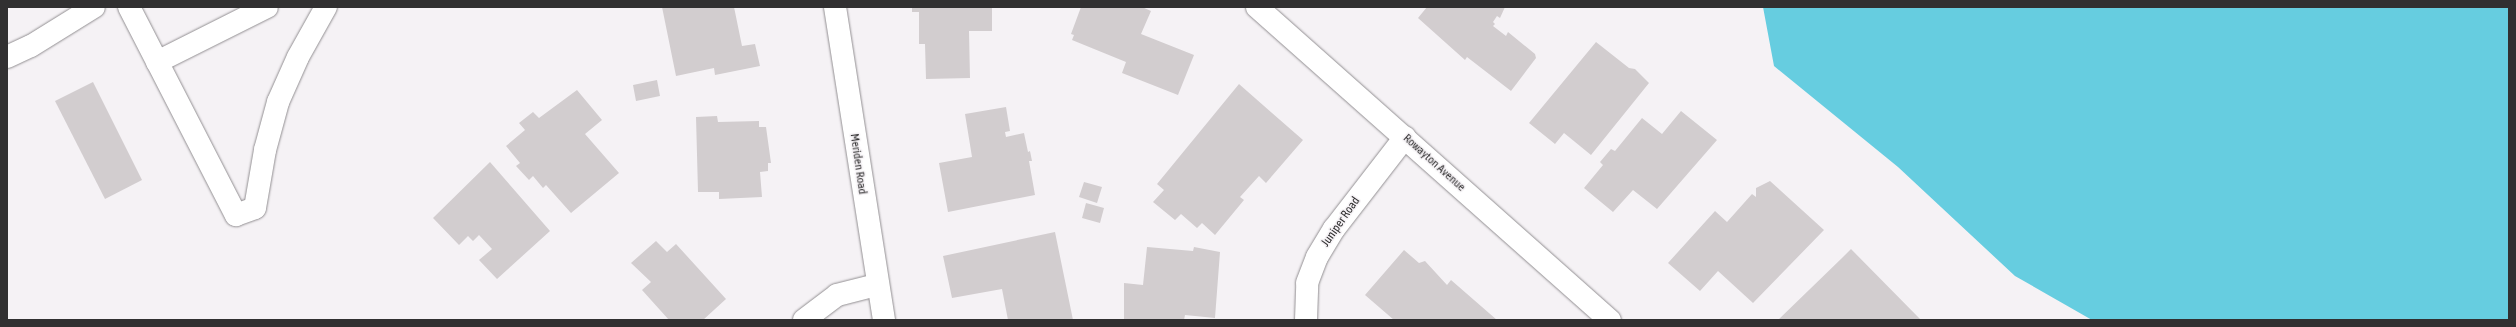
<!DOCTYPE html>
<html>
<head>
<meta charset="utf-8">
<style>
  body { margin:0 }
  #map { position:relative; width:2516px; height:327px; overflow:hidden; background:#f5f2f5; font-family:"Asap Condensed",sans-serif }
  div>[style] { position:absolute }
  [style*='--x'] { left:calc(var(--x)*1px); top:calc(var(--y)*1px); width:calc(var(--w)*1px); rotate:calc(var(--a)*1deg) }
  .water>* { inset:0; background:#66cde0 }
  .building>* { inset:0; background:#d2cdcf }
  .roads { filter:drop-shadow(0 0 1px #928f92) drop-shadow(0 0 1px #928f92) }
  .minor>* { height:22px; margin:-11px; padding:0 11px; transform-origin:11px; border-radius:11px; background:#fff }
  span { translate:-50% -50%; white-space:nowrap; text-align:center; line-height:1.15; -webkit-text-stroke:3px #f5f2f5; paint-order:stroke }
  .street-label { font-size:12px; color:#313031 }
  .frame { position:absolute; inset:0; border:8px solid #313031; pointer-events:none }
</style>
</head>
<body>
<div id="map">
  <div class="water">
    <div style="clip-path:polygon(1763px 7px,2509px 7px,2509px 320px,2092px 320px,2015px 276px,1898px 167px,1774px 66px)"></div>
  </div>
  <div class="building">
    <div style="clip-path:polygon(662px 7px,734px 7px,742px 46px,755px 44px,760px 66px,715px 75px,714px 68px,676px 76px)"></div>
    <div style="clip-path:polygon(912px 7px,992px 7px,992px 31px,969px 31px,970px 78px,926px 79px,925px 44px,919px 44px,919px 12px,912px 12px)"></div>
    <div style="clip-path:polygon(1081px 7px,1142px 7px,1151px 11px,1141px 34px,1194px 55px,1178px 95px,1122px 73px,1126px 62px,1072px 40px,1074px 35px,1071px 34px)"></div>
    <div style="clip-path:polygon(1427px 7px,1505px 7px,1500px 18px,1497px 16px,1493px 22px,1495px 24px,1493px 26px,1506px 36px,1508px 32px,1535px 54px,1536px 58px,1511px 91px,1467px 57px,1465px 60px,1418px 18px)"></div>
    <div style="clip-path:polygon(1596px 42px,1629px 68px,1635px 69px,1649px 83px,1591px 155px,1564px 133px,1555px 144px,1529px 123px)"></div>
    <div style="clip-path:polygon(657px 80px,660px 96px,636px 101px,633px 85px)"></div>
    <div style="clip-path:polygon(93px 82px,142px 180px,105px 199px,55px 101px)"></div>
    <div style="clip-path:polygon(1239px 84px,1303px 140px,1266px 183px,1259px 176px,1240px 197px,1244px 200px,1215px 235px,1202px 223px,1197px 228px,1181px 214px,1175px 220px,1153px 202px,1164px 190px,1157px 184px)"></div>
    <div style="clip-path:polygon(577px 90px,602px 120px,585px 134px,619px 173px,571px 213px,546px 185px,543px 188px,533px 176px,529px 180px,516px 166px,520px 163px,506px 146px,525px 130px,519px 123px,533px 112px,539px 118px)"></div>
    <div style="clip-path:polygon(1006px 107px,1010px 131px,1005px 132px,1006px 137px,1024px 133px,1028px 152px,1030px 151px,1032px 161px,1029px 161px,1035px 195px,948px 212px,939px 163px,972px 157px,965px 114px)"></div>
    <div style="clip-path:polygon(1681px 111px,1717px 140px,1657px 209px,1633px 190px,1613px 212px,1584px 188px,1603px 165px,1600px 162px,1611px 149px,1615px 151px,1642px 118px,1662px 134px)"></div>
    <div style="clip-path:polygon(717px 116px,718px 122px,759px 121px,759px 127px,766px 127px,771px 163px,768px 163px,768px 171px,760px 172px,762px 197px,719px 199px,719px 192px,698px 192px,696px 117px)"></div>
    <div style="clip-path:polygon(490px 162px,550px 231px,497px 279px,479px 260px,492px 249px,479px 235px,473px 241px,468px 236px,459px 245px,433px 218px)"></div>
    <div style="clip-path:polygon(1770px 181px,1824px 230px,1753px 303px,1718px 271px,1700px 291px,1668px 263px,1715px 211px,1727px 222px,1752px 194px,1756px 197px,1756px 188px)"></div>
    <div style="clip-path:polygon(1084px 182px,1102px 187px,1097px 203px,1079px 197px)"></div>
    <div style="clip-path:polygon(1086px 203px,1104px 208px,1100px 223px,1082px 218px)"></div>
    <div style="clip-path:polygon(1055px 232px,1073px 320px,1008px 320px,1002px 289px,952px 298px,943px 256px)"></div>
    <div style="clip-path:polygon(656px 241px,667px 252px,676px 244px,726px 299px,703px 320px,669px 320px,642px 290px,651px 282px,631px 263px)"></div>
    <div style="clip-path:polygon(1147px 247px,1193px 251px,1194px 247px,1220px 252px,1215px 318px,1185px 315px,1184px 320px,1124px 320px,1124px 283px,1143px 285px)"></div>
    <div style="clip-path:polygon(1851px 249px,1921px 320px,1778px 320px,1842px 258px)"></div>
    <div style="clip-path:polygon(1404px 250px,1419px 263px,1425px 261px,1447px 285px,1451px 280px,1497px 320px,1394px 320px,1365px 295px)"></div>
  </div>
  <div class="roads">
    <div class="minor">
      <div style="--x:129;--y:7;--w:234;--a:62.8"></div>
      <div style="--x:236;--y:215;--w:20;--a:-20"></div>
      <div style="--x:255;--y:208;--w:59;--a:-80.2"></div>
      <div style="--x:265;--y:150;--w:50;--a:-74.8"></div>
      <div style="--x:278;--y:102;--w:49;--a:-66"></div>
      <div style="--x:298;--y:57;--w:57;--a:-60.8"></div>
      <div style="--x:835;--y:7;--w:317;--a:81.1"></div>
      <div style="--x:1257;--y:7;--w:472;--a:41.6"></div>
      <div style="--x:7;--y:57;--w:26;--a:-25"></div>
      <div style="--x:31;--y:46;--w:74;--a:-31.8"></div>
      <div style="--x:157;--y:62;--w:123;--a:-26.6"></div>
      <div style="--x:804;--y:320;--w:41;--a:-37.1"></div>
      <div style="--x:837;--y:295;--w:40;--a:-14.4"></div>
      <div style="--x:1306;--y:320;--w:37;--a:-88"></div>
      <div style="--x:1307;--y:283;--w:28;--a:-69"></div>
      <div style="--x:1317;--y:257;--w:33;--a:-59"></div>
      <div style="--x:1334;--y:229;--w:116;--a:-52.3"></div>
    </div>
  </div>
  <div class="street-label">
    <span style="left:1434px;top:163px;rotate:42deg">Rowayton Avenue</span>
    <span style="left:858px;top:164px;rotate:82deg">Meriden Road</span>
    <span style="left:1341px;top:222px;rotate:-55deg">Juniper Road</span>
  </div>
  <div class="frame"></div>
</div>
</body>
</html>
